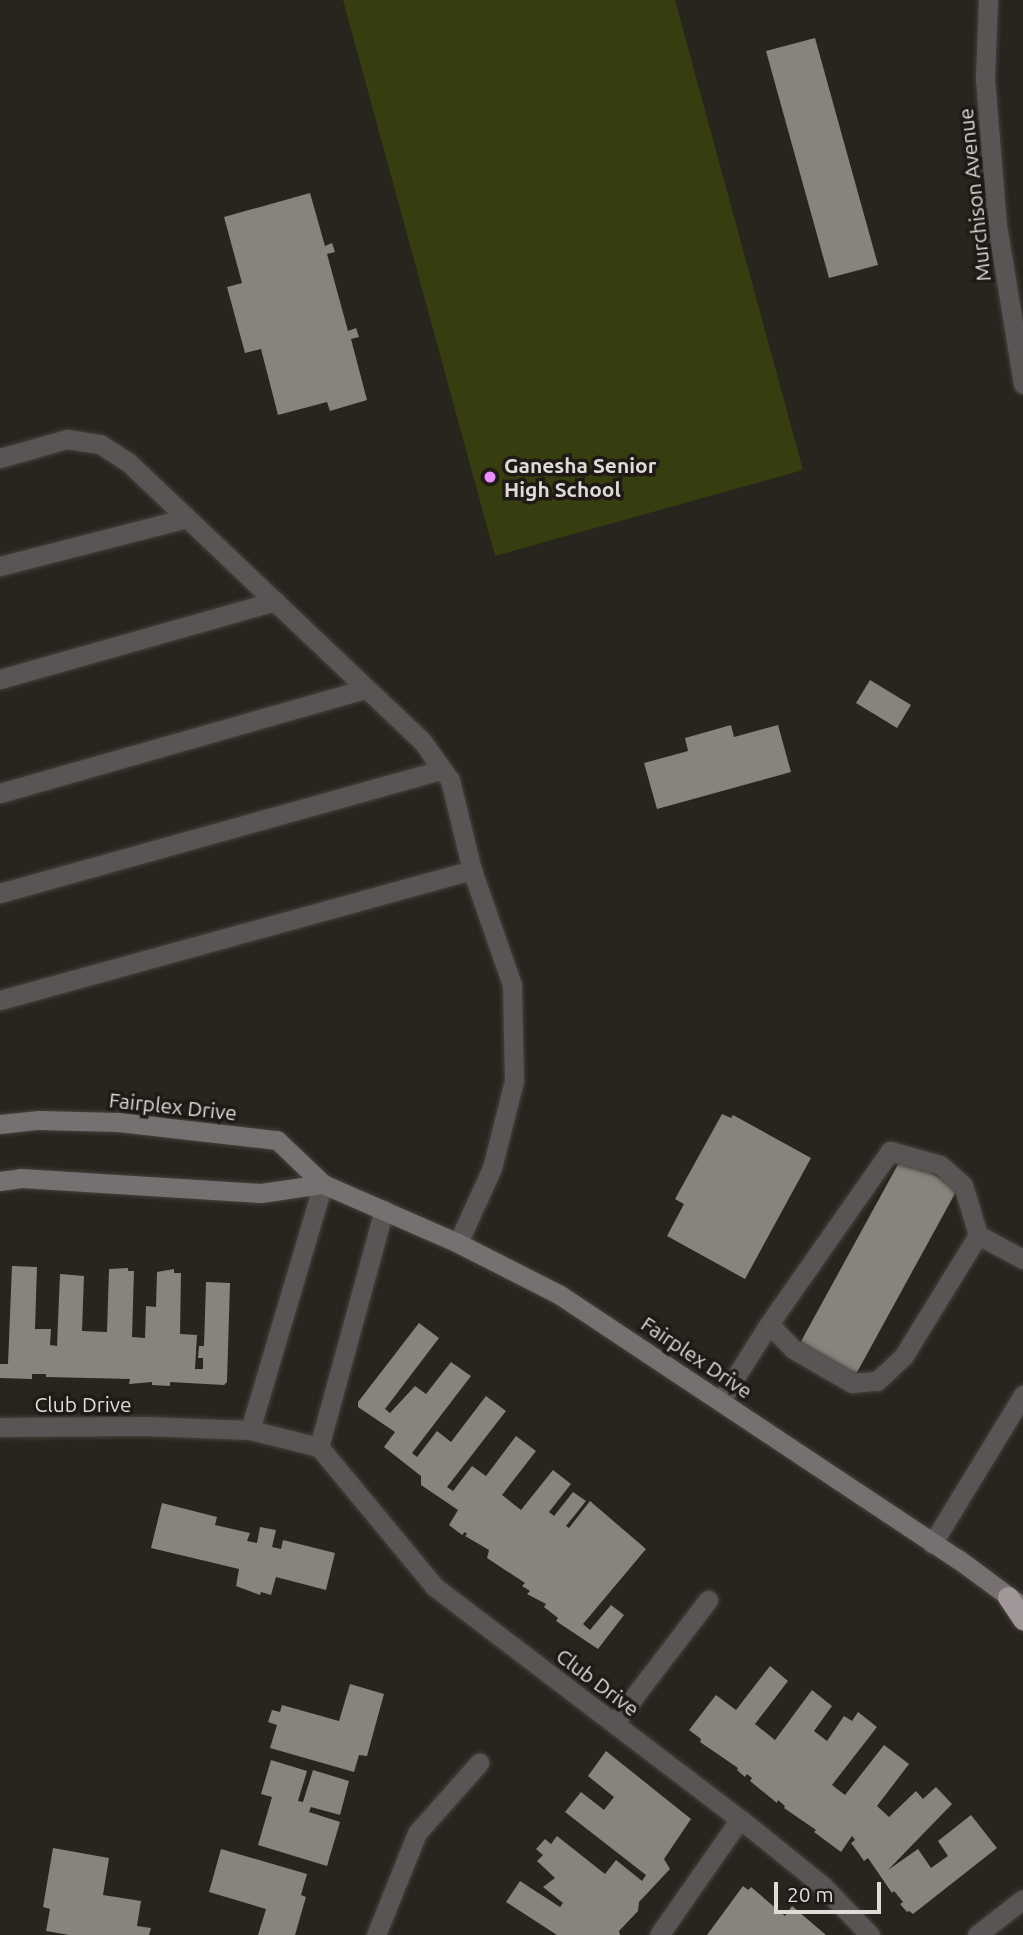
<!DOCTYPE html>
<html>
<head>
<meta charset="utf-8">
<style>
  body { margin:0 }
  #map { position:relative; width:1023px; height:1935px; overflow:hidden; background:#28241e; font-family:Ubuntu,sans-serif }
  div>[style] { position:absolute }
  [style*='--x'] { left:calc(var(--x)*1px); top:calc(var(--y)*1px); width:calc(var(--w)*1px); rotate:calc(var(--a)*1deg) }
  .green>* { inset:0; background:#363e0f }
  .building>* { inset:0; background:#89837d }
  .roads { filter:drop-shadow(0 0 2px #45413c) drop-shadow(0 0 2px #45413c) }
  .service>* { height:19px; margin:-9.5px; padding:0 9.5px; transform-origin:9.5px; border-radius:9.5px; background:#595555 }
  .minor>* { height:19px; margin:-9.5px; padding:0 9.5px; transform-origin:9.5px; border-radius:9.5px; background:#595555 }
  .tertiary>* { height:19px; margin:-9.5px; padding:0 9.5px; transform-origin:9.5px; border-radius:9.5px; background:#595555 }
  .secondary>* { height:19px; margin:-9.5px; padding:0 9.5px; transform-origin:9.5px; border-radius:9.5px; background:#767071 }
  .motorway>* { height:21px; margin:-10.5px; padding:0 10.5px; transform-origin:10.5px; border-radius:10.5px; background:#a19799 }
  .dots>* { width:19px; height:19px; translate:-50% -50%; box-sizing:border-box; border:4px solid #1f1a15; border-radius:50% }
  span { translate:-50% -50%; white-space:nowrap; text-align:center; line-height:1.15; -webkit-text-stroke:7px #1f1a15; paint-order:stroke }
  .street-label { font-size:21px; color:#dfdbd8 }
  .poi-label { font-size:21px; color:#dfdbd8; font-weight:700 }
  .left { translate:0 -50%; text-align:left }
  .scale { position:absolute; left:774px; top:1882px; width:107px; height:32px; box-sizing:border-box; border:4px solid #dfdbd8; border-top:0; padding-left:9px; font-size:21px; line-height:24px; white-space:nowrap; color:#dfdbd8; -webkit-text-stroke:5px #1f1a15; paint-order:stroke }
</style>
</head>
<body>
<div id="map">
  <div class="green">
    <div style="clip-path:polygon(343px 0,675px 0,803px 470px,495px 556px)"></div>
  </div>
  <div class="building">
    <div style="clip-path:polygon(815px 38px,878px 265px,829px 278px,766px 51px)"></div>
    <div style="clip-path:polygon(310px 193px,325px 246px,332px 243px,335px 252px,327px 254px,348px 331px,356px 328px,359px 337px,351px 339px,367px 400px,330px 411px,327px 402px,278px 415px,261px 349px,245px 353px,227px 287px,242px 283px,224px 217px)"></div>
    <div style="clip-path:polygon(870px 680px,911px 705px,897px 728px,856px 703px)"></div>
    <div style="clip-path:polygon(731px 725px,734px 737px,778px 725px,791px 772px,657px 809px,644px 763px,688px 751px,685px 738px)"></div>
    <div style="clip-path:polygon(722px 1114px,731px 1118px,733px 1115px,811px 1158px,745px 1279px,667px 1236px,684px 1204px,675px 1199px)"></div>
    <div style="clip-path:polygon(902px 1157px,958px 1188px,855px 1376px,799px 1345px)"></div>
    <div style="clip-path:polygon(12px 1266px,37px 1267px,35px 1329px,51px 1329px,50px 1345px,57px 1346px,60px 1274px,84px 1276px,82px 1331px,107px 1332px,109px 1269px,128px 1268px,128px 1271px,134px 1271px,132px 1337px,145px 1338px,146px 1306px,156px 1307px,157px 1272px,174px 1269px,174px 1273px,181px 1273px,180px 1334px,197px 1335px,195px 1369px,203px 1369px,203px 1358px,198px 1358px,199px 1346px,204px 1346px,206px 1282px,230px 1283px,227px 1382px,224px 1385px,170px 1382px,170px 1386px,152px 1385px,152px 1382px,129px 1384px,130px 1379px,46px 1377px,46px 1374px,32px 1374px,32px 1379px,0 1378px,0 1364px,8px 1364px)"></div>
    <div style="clip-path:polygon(419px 1323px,439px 1338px,385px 1409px,390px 1413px,415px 1386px,426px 1394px,451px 1362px,471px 1376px,412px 1453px,417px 1457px,437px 1431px,451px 1442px,486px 1396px,506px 1411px,447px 1487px,453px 1491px,472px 1466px,486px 1476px,516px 1436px,536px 1451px,502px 1495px,521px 1510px,553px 1470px,571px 1484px,549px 1512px,554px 1516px,573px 1492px,586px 1501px,566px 1526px,569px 1528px,590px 1501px,646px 1549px,583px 1624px,590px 1630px,611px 1605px,624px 1615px,598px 1649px,556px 1621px,558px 1618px,544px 1607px,546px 1604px,527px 1594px,530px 1591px,522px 1586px,525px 1583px,487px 1558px,489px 1550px,465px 1536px,467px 1534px,465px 1532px,462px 1535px,449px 1525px,458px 1510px,421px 1485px,421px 1476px,384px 1447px,395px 1432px,358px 1407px,358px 1402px)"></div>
    <div style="clip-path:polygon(162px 1503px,217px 1517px,215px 1525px,250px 1533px,247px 1541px,257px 1543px,260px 1527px,276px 1530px,272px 1547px,281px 1549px,283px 1540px,335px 1553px,326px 1590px,276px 1577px,271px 1595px,261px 1592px,260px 1595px,236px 1586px,239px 1569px,151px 1548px)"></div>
    <div style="clip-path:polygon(770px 1666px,788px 1681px,755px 1724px,775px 1740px,812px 1690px,832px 1706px,814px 1731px,827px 1741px,844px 1716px,852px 1721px,858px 1712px,877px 1727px,832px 1785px,845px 1795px,884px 1745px,909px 1764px,877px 1806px,889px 1817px,916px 1791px,923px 1799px,936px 1787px,952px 1804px,888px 1870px,918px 1849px,931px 1868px,948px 1856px,938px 1841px,971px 1815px,997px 1848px,913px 1914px,909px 1911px,907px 1912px,900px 1904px,903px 1902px,894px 1891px,892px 1893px,868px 1858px,864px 1861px,857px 1851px,851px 1843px,855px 1840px,852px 1836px,841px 1852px,814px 1832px,816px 1830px,784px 1808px,785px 1806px,778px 1800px,777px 1803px,750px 1781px,752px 1778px,747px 1774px,745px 1777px,737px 1770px,738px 1768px,700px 1742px,701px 1739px,689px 1730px,716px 1695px,736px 1710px)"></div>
    <div style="clip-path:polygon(350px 1684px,384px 1694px,367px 1756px,359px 1755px,354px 1772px,270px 1748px,277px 1725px,268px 1722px,272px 1710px,280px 1712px,282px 1705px,339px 1721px)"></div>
    <div style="clip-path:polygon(606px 1751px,691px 1819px,664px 1859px,670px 1869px,639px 1902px,638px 1911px,619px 1931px,620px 1935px,557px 1935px,506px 1902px,520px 1881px,560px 1907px,563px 1903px,543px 1887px,555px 1878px,537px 1861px,543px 1855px,536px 1849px,545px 1839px,551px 1844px,557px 1836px,605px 1874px,616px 1860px,642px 1881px,646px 1875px,565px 1812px,581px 1792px,604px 1810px,614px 1797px,588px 1776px)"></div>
    <div style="clip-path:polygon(271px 1760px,307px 1771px,298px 1801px,303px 1802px,313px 1770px,349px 1781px,340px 1815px,311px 1807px,309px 1812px,340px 1822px,327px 1866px,258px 1845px,272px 1797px,261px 1794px)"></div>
    <div style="clip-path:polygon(53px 1848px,109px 1858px,103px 1895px,141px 1901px,137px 1926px,151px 1928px,149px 1935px,69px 1935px,46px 1931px,50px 1909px,43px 1907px)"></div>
    <div style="clip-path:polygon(221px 1849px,307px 1874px,301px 1895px,306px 1897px,295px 1935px,258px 1935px,266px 1909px,209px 1892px)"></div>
    <div style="clip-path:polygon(743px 1886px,748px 1890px,751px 1887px,785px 1916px,792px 1906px,826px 1935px,707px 1935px)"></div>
  </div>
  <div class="roads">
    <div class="service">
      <div style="--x:0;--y:458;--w:70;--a:-15.8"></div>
      <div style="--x:67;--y:439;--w:33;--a:9"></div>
      <div style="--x:100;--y:444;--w:35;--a:33"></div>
      <div style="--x:129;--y:463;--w:404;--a:43.5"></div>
      <div style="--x:422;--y:741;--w:48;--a:54.3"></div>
      <div style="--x:450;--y:780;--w:93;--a:76.3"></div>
      <div style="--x:0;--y:566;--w:193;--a:-14.4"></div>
      <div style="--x:0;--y:679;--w:286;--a:-15.8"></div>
      <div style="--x:0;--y:793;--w:380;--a:-15.9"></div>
      <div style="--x:0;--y:893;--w:459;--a:-15.6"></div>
      <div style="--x:0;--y:1000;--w:490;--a:-15.4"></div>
      <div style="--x:472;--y:870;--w:122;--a:70.8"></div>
      <div style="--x:512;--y:985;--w:96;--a:88.8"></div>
      <div style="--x:514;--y:1081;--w:90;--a:104.2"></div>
      <div style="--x:492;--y:1168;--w:82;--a:114.4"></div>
      <div style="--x:769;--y:1324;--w:211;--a:-55"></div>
      <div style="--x:890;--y:1151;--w:52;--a:15.6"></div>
      <div style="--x:940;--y:1165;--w:30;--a:41"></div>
      <div style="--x:963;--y:1185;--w:52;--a:73.3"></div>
      <div style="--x:721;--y:1400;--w:90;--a:-57.7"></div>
      <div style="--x:769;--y:1324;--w:35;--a:46"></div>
      <div style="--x:793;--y:1349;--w:68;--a:30"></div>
      <div style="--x:852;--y:1383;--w:25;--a:-5"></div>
      <div style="--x:877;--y:1381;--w:35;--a:-43"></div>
      <div style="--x:903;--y:1357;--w:143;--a:-58.4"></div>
      <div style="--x:978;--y:1235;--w:51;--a:28.1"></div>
      <div style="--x:614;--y:1723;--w:155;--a:-52.6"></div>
      <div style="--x:977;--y:1935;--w:58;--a:-38"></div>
    </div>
    <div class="minor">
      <div style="--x:0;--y:1427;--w:146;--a:-0.4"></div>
      <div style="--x:146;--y:1426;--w:104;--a:2.2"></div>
      <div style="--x:250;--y:1430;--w:71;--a:13.8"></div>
      <div style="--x:319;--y:1447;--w:182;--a:50.4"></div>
      <div style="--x:435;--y:1587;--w:383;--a:37.3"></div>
      <div style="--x:740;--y:1819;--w:107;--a:38.9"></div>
      <div style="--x:823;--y:1886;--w:68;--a:46.2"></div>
      <div style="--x:250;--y:1430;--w:257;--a:-73.5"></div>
      <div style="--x:319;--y:1447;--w:246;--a:-74.7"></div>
      <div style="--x:376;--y:1935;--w:110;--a:-68.1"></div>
      <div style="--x:417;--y:1833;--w:94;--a:-48.5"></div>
      <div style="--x:659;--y:1935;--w:141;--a:-55.1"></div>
    </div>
    <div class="tertiary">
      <div style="--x:988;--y:0;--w:79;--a:92.2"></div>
      <div style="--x:985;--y:79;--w:146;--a:85.3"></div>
      <div style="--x:997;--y:225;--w:161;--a:80.7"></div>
      <div style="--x:932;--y:1544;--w:175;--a:-58.6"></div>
    </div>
    <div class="secondary">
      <div style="--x:0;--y:1124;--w:39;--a:-6"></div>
      <div style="--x:39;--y:1120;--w:79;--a:1.5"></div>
      <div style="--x:118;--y:1122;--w:160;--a:6.5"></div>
      <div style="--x:277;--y:1140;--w:64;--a:43.7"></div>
      <div style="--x:323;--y:1184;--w:147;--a:23.6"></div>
      <div style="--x:458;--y:1243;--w:114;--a:27"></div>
      <div style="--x:560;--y:1295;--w:478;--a:33.6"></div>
      <div style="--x:958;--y:1559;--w:76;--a:36.4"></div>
      <div style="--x:0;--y:1181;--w:21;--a:-8"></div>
      <div style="--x:21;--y:1178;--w:240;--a:3.6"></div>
      <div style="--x:261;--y:1193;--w:63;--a:-8.3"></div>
    </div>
    <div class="motorway">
      <div style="--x:1008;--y:1597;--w:27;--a:56"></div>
    </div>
  </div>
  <div class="dots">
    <div style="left:490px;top:477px;background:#ea8dfd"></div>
  </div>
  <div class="street-label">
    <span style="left:974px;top:195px;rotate:-96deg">Murchison Avenue</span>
    <span style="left:173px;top:1106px;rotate:6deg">Fairplex Drive</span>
    <span style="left:697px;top:1357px;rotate:34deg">Fairplex Drive</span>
    <span style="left:83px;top:1404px">Club Drive</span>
    <span style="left:598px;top:1682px;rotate:37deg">Club Drive</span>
  </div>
  <div class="poi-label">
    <span class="left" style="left:504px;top:477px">Ganesha Senior<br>High School</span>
  </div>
  <div class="scale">20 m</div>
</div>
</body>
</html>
